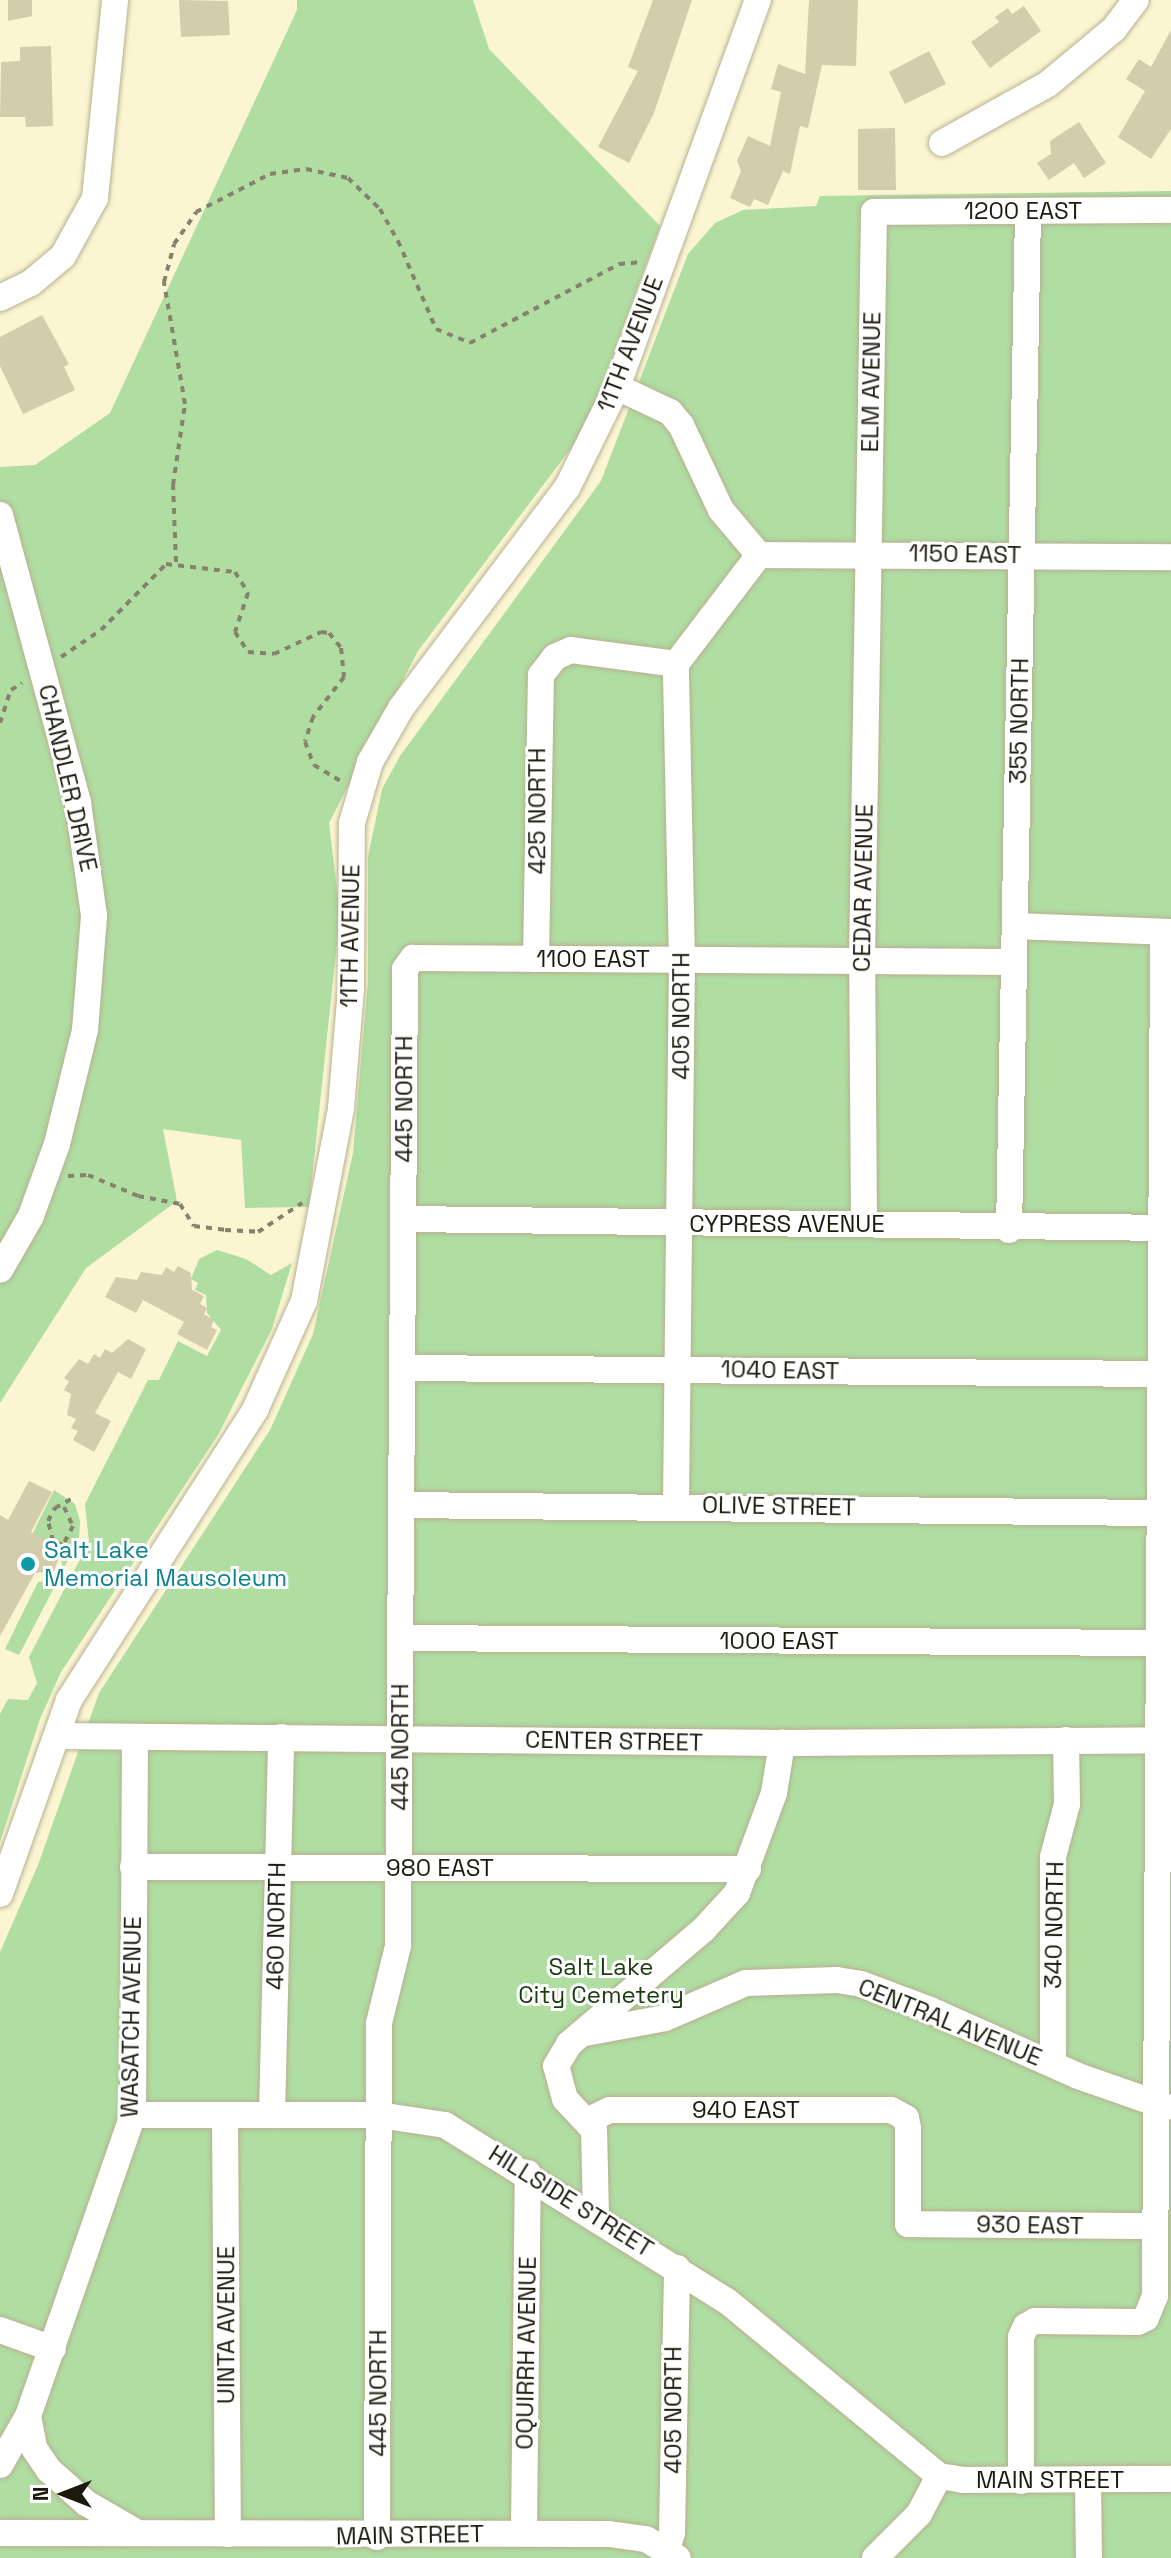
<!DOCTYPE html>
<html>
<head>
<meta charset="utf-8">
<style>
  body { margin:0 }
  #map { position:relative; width:1171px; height:2558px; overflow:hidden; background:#fbf5d2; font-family:"Space Grotesk",sans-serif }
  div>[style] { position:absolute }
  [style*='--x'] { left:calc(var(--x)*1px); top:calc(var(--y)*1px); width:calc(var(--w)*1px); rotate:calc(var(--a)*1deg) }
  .green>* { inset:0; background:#afdda2 }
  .building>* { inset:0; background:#d3cdab }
  .path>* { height:4px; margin-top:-2px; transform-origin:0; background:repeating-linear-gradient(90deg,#86826b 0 6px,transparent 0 12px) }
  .roads { filter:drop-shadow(0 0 2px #b6b08f) drop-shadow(0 0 2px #b6b08f) }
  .minor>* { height:26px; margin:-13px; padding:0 13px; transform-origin:13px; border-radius:13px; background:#fff }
  .dots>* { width:22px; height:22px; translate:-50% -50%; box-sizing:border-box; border:4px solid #fff; border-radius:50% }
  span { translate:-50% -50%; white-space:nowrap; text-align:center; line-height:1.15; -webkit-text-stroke:6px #fff; paint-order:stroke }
  .street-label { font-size:24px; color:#1c1a0d }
  .culture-label { font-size:24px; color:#0d838f }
  .left { translate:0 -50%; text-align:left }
  .park-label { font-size:24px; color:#1b3c10 }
  .north { position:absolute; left:24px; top:2454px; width:80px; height:80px; -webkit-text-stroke:6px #fff; paint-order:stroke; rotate:270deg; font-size:22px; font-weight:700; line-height:32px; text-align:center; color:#1c1a0d }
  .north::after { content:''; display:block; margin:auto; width:28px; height:36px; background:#1c1a0d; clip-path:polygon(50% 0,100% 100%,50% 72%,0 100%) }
</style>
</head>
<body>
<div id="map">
  <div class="green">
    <div style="clip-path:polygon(297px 0,473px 0,489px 49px,660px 226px,587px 427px,418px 651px,329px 823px,340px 914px,309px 1207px,245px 1208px,241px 1140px,163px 1129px,177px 1201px,86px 1268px,0 1403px,0 467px,35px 465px,110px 413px,297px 10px)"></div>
    <div style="clip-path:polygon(1171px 191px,1171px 2558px,0 2558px,0 1952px,38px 1865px,99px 1693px,270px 1430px,313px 1334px,353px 1153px,368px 981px,368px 857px,382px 789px,400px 756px,601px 481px,688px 254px,715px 223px,743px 210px,816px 206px,820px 196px)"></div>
    <div style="clip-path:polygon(217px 1250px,246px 1259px,271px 1275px,292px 1263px,272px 1329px,218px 1435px,61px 1672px,40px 1719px,0 1842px,0 1714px,8px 1699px,28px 1700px,37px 1683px,29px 1657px,89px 1542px,85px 1504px,148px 1380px,159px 1380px,178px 1341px,207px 1356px,221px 1330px,207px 1313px,206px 1295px,195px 1290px,198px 1283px,191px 1279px,199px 1259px)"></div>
    <div style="clip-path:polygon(54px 1490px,75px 1504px,80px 1521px,79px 1540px,63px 1569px,60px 1554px,31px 1537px)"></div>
    <div style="clip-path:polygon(58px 1580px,19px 1655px,5px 1649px,38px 1582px)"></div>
  </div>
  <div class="building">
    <div style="clip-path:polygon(8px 0,32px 0,32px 16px,8px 21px)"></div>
    <div style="clip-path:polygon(179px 0,228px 1px,230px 35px,181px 37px)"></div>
    <div style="clip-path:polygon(653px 0,692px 0,654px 113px,629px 163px,598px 147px,638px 71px,628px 67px)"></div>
    <div style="clip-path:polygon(809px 0,858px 0,856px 66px,822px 65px,808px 128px,800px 126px,790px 174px,783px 171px,768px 205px,754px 199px,750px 207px,730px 198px,741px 171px,737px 161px,748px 136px,770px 146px,781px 92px,771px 89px,778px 64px,805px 74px)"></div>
    <div style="clip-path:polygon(1024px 6px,1041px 31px,990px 68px,971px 42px,999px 22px,995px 17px,1008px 8px,1012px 14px)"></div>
    <div style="clip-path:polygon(1171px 30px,1171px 129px,1151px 159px,1118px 137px,1145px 91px,1126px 79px,1139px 59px,1151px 67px)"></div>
    <div style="clip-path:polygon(51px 46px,53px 126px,26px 127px,25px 117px,0 117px,1px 62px,20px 61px,20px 47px)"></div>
    <div style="clip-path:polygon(929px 51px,946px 84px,905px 104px,889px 72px)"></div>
    <div style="clip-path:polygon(1079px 122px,1106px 163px,1084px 178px,1074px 163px,1049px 180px,1037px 163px,1051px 154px,1050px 141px)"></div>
    <div style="clip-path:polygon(895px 128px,896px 190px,858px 190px,858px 129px)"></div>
    <div style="clip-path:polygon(42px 315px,69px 364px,64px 367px,75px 390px,23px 414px,0 366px,0 337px)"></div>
    <div style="clip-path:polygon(178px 1266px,191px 1273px,192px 1290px,204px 1296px,200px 1304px,207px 1308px,204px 1314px,214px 1320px,211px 1327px,217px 1330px,207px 1350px,177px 1334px,184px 1322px,143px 1300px,136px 1313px,105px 1297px,116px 1277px,137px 1280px,141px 1272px,162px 1275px,166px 1267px,174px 1272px)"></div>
    <div style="clip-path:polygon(128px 1339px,146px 1349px,131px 1379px,118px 1372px,95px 1413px,111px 1421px,94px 1452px,73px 1440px,78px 1431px,71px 1428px,76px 1419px,67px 1415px,71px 1394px,64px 1390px,69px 1381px,64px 1378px,79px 1359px,88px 1364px,94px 1354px,100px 1358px,105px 1349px,112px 1353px)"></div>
    <div style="clip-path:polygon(29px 1481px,52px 1492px,31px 1532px,52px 1543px,59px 1558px,54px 1571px,35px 1573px,0 1636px,0 1515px,8px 1520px)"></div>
  </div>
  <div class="path">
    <div style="--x:176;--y:562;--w:77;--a:-92.2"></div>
    <div style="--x:173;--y:485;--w:82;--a:-81.6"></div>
    <div style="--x:185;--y:404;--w:124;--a:-99.8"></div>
    <div style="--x:164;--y:282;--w:39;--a:-75"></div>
    <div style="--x:174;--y:244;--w:39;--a:-55"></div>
    <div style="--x:196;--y:212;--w:83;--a:-27.2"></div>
    <div style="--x:270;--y:174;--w:36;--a:-8"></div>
    <div style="--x:306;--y:169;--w:43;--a:12.1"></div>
    <div style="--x:348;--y:178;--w:45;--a:44.1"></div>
    <div style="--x:380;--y:209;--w:37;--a:61"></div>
    <div style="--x:398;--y:241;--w:96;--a:66.6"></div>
    <div style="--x:436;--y:329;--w:37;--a:22"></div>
    <div style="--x:470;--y:343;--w:169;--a:-27.9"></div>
    <div style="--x:619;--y:264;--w:21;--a:-5"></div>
    <div style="--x:61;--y:657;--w:48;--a:-34"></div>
    <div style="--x:101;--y:630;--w:93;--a:-45.4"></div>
    <div style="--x:166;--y:564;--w:69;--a:6.6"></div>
    <div style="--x:235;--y:572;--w:25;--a:58"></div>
    <div style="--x:248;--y:593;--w:41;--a:108.4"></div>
    <div style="--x:235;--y:632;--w:24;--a:57"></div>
    <div style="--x:248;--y:652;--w:26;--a:4"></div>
    <div style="--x:274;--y:654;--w:52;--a:-25.1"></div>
    <div style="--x:321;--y:632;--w:8;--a:7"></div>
    <div style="--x:329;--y:633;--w:19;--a:51"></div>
    <div style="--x:341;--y:648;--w:29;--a:84"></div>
    <div style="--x:344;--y:677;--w:51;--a:127.8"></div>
    <div style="--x:313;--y:717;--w:26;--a:108"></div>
    <div style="--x:305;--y:742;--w:25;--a:69"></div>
    <div style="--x:314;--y:765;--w:31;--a:31"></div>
    <div style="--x:0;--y:723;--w:35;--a:-72"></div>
    <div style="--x:11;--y:690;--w:13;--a:-32"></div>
    <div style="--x:68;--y:1176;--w:20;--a:-3"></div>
    <div style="--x:88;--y:1175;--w:54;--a:22.8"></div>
    <div style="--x:138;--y:1196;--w:43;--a:10.8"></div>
    <div style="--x:180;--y:1204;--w:26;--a:58"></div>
    <div style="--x:194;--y:1226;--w:31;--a:7"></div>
    <div style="--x:225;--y:1230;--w:33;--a:3"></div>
    <div style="--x:258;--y:1232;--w:53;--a:-33.4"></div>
    <div style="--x:64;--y:1507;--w:21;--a:65"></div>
    <div style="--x:73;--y:1526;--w:21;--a:118"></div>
    <div style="--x:63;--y:1545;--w:11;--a:-158"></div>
    <div style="--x:53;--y:1541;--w:21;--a:-104"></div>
    <div style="--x:48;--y:1521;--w:15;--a:-62"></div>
    <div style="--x:55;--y:1508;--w:23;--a:-29"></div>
  </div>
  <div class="roads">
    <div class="minor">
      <div style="--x:942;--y:143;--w:121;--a:-29.1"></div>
      <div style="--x:1048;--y:84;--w:86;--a:-39.8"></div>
      <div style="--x:1114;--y:29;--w:36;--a:-53"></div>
      <div style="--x:0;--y:298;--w:34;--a:-26"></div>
      <div style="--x:31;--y:283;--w:42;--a:-40.2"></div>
      <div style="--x:63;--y:256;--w:66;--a:-61.1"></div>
      <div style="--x:95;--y:198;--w:199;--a:-84.2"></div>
      <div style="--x:617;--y:387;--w:59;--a:25.3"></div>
      <div style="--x:670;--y:412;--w:17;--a:50"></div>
      <div style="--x:681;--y:425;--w:94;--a:64.8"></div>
      <div style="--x:721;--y:510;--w:59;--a:49.8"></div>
      <div style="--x:0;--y:515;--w:298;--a:74.8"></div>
      <div style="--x:78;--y:803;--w:114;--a:81.9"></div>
      <div style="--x:94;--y:916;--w:114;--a:94.5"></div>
      <div style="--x:85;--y:1030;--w:117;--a:103.8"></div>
      <div style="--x:57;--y:1144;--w:77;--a:109.9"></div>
      <div style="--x:31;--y:1216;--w:62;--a:119.9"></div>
      <div style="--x:759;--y:555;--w:412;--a:0.3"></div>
      <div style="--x:1015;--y:926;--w:156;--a:2.2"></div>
      <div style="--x:536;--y:959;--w:284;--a:-89"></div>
      <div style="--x:541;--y:675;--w:23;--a:-52"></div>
      <div style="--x:555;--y:657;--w:17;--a:-24"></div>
      <div style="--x:571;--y:650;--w:106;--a:7.6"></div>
      <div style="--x:403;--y:1219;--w:768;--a:0.67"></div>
      <div style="--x:864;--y:1224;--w:263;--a:-90.4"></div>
      <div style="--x:862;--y:961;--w:749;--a:-89.08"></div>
      <div style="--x:874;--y:212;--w:297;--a:-0.4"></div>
      <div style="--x:1009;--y:1230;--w:1018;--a:-88.93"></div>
      <div style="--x:402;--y:1368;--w:756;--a:0.45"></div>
      <div style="--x:402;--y:1505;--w:755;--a:0.61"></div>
      <div style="--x:676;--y:1505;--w:545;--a:-89.37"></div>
      <div style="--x:682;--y:960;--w:296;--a:-91.2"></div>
      <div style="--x:676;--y:664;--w:137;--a:-52.7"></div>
      <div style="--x:401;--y:1638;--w:756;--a:0.38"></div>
      <div style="--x:57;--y:1736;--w:725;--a:0.55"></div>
      <div style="--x:782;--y:1743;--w:389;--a:-0.4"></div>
      <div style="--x:133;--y:1867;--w:615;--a:0.19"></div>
      <div style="--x:0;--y:1894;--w:206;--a:-70.4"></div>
      <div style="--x:69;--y:1700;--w:345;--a:-57.3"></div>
      <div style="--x:255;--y:1410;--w:120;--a:-65.8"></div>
      <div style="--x:304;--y:1301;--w:197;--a:-79.1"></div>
      <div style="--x:341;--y:1108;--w:120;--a:-85.2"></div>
      <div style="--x:351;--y:988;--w:165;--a:-89.7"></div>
      <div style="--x:352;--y:823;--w:64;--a:-73.6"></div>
      <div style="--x:370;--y:762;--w:62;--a:-60.1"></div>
      <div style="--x:401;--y:708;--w:276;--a:-53"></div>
      <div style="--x:567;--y:488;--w:113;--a:-63.7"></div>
      <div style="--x:617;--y:387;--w:412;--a:-70"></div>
      <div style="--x:585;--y:2033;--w:81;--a:-10.6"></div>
      <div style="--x:665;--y:2018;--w:88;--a:-23.4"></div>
      <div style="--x:746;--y:1983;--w:91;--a:-1.9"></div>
      <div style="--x:837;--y:1980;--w:24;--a:9"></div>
      <div style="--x:861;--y:1984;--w:74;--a:20.6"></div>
      <div style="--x:930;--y:2010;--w:162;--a:24"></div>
      <div style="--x:1078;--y:2076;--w:94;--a:19.2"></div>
      <div style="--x:1053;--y:2063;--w:206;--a:-90"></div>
      <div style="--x:1053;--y:1857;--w:55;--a:-75.2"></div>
      <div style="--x:1067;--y:1804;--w:64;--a:-90.9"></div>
      <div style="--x:133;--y:2115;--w:246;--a:0"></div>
      <div style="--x:379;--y:2115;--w:67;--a:8.6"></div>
      <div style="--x:445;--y:2125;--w:332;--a:32"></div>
      <div style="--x:727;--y:2301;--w:275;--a:39.5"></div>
      <div style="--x:225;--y:2115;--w:419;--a:89.6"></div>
      <div style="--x:272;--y:2115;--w:378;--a:-88.6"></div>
      <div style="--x:587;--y:2121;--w:25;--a:-26"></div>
      <div style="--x:610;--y:2110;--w:281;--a:0"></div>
      <div style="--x:891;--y:2110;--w:17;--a:28"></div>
      <div style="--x:906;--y:2118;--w:10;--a:79"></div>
      <div style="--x:908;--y:2128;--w:96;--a:90"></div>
      <div style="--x:908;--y:2224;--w:243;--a:0.5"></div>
      <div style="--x:596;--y:2216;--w:86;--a:-91.3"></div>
      <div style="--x:594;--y:2130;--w:42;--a:-133.1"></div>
      <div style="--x:565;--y:2099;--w:34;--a:-105"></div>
      <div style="--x:556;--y:2066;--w:26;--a:-59"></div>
      <div style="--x:569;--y:2044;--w:176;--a:-40.4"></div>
      <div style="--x:703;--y:1930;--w:50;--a:-47.4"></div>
      <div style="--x:737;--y:1893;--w:107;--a:-69.7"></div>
      <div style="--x:774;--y:1793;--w:51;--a:-80.9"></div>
      <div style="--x:0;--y:2330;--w:56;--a:19.7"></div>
      <div style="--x:28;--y:2416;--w:33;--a:79"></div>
      <div style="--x:34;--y:2448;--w:27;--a:56"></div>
      <div style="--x:49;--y:2470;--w:50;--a:41.7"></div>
      <div style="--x:86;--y:2503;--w:58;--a:30.1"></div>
      <div style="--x:0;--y:2465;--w:56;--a:-60.3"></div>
      <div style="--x:28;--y:2416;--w:319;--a:-70.8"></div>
      <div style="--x:133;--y:2115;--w:378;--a:-89.7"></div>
      <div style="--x:939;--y:2476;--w:24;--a:9"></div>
      <div style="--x:963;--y:2480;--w:208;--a:-0.3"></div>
      <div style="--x:1088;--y:2480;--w:78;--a:89.3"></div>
      <div style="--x:1021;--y:2481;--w:144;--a:-90"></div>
      <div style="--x:1021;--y:2337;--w:12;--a:-66"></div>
      <div style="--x:1026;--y:2326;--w:10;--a:-29"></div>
      <div style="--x:1035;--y:2321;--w:103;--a:0.6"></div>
      <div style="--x:1138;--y:2322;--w:9;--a:-27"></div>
      <div style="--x:1146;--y:2318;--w:24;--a:-68"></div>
      <div style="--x:1155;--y:2296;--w:1364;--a:-89.66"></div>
      <div style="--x:0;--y:2533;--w:609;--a:0.09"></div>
      <div style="--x:609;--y:2534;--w:37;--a:8"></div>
      <div style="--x:646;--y:2539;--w:37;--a:31"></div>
      <div style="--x:524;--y:2533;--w:360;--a:-89.4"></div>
      <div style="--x:377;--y:2537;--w:514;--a:-89.78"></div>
      <div style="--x:379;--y:2023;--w:79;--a:-76.1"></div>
      <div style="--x:398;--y:1946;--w:977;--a:-89.59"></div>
      <div style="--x:405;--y:969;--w:14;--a:-54"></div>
      <div style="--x:413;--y:958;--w:600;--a:0.38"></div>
      <div style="--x:667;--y:2550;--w:18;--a:-74"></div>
      <div style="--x:672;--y:2533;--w:265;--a:-88.9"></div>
      <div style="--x:875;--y:2558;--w:62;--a:-45"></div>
      <div style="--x:919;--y:2514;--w:43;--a:-62.2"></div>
    </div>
  </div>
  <div class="dots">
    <div style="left:28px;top:1564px;background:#0f9aa8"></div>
  </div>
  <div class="street-label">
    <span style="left:1023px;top:211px">1200 EAST</span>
    <span style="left:630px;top:344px;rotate:-69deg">11TH AVENUE</span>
    <span style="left:871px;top:382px;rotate:-89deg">ELM AVENUE</span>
    <span style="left:965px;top:554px;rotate:1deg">1150 EAST</span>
    <span style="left:1019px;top:721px;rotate:-89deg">355 NORTH</span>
    <span style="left:68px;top:778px;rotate:77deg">CHANDLER DRIVE</span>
    <span style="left:537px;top:811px;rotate:-90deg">425 NORTH</span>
    <span style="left:863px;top:888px;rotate:-89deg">CEDAR AVENUE</span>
    <span style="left:350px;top:936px;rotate:-89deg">11TH AVENUE</span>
    <span style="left:593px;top:959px">1100 EAST</span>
    <span style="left:681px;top:1016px;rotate:-90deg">405 NORTH</span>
    <span style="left:404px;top:1099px;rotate:-90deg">445 NORTH</span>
    <span style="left:787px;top:1224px">CYPRESS AVENUE</span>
    <span style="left:780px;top:1370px;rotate:1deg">1040 EAST</span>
    <span style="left:779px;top:1506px;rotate:1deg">OLIVE STREET</span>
    <span style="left:779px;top:1641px">1000 EAST</span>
    <span style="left:614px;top:1741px;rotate:1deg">CENTER STREET</span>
    <span style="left:400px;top:1747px;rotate:-90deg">445 NORTH</span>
    <span style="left:440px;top:1868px">980 EAST</span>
    <span style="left:1054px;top:1925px;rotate:-89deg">340 NORTH</span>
    <span style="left:276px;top:1926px;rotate:-89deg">460 NORTH</span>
    <span style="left:131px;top:2017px;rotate:-89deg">WASATCH AVENUE</span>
    <span style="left:950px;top:2022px;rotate:22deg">CENTRAL AVENUE</span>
    <span style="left:746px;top:2110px">940 EAST</span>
    <span style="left:571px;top:2201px;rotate:32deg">HILLSIDE STREET</span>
    <span style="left:1030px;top:2225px;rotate:1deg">930 EAST</span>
    <span style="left:226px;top:2325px;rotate:-90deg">UINTA AVENUE</span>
    <span style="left:526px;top:2353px;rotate:-89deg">OQUIRRH AVENUE</span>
    <span style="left:378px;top:2393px;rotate:-90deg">445 NORTH</span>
    <span style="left:673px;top:2410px;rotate:-90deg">405 NORTH</span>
    <span style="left:1050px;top:2480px">MAIN STREET</span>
    <span style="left:410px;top:2535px;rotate:-1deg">MAIN STREET</span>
  </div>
  <div class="culture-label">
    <span class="left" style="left:44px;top:1564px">Salt Lake<br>Memorial Mausoleum</span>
  </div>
  <div class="park-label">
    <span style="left:601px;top:1981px">Salt Lake<br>City Cemetery</span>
  </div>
  <div class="north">N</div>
</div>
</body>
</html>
